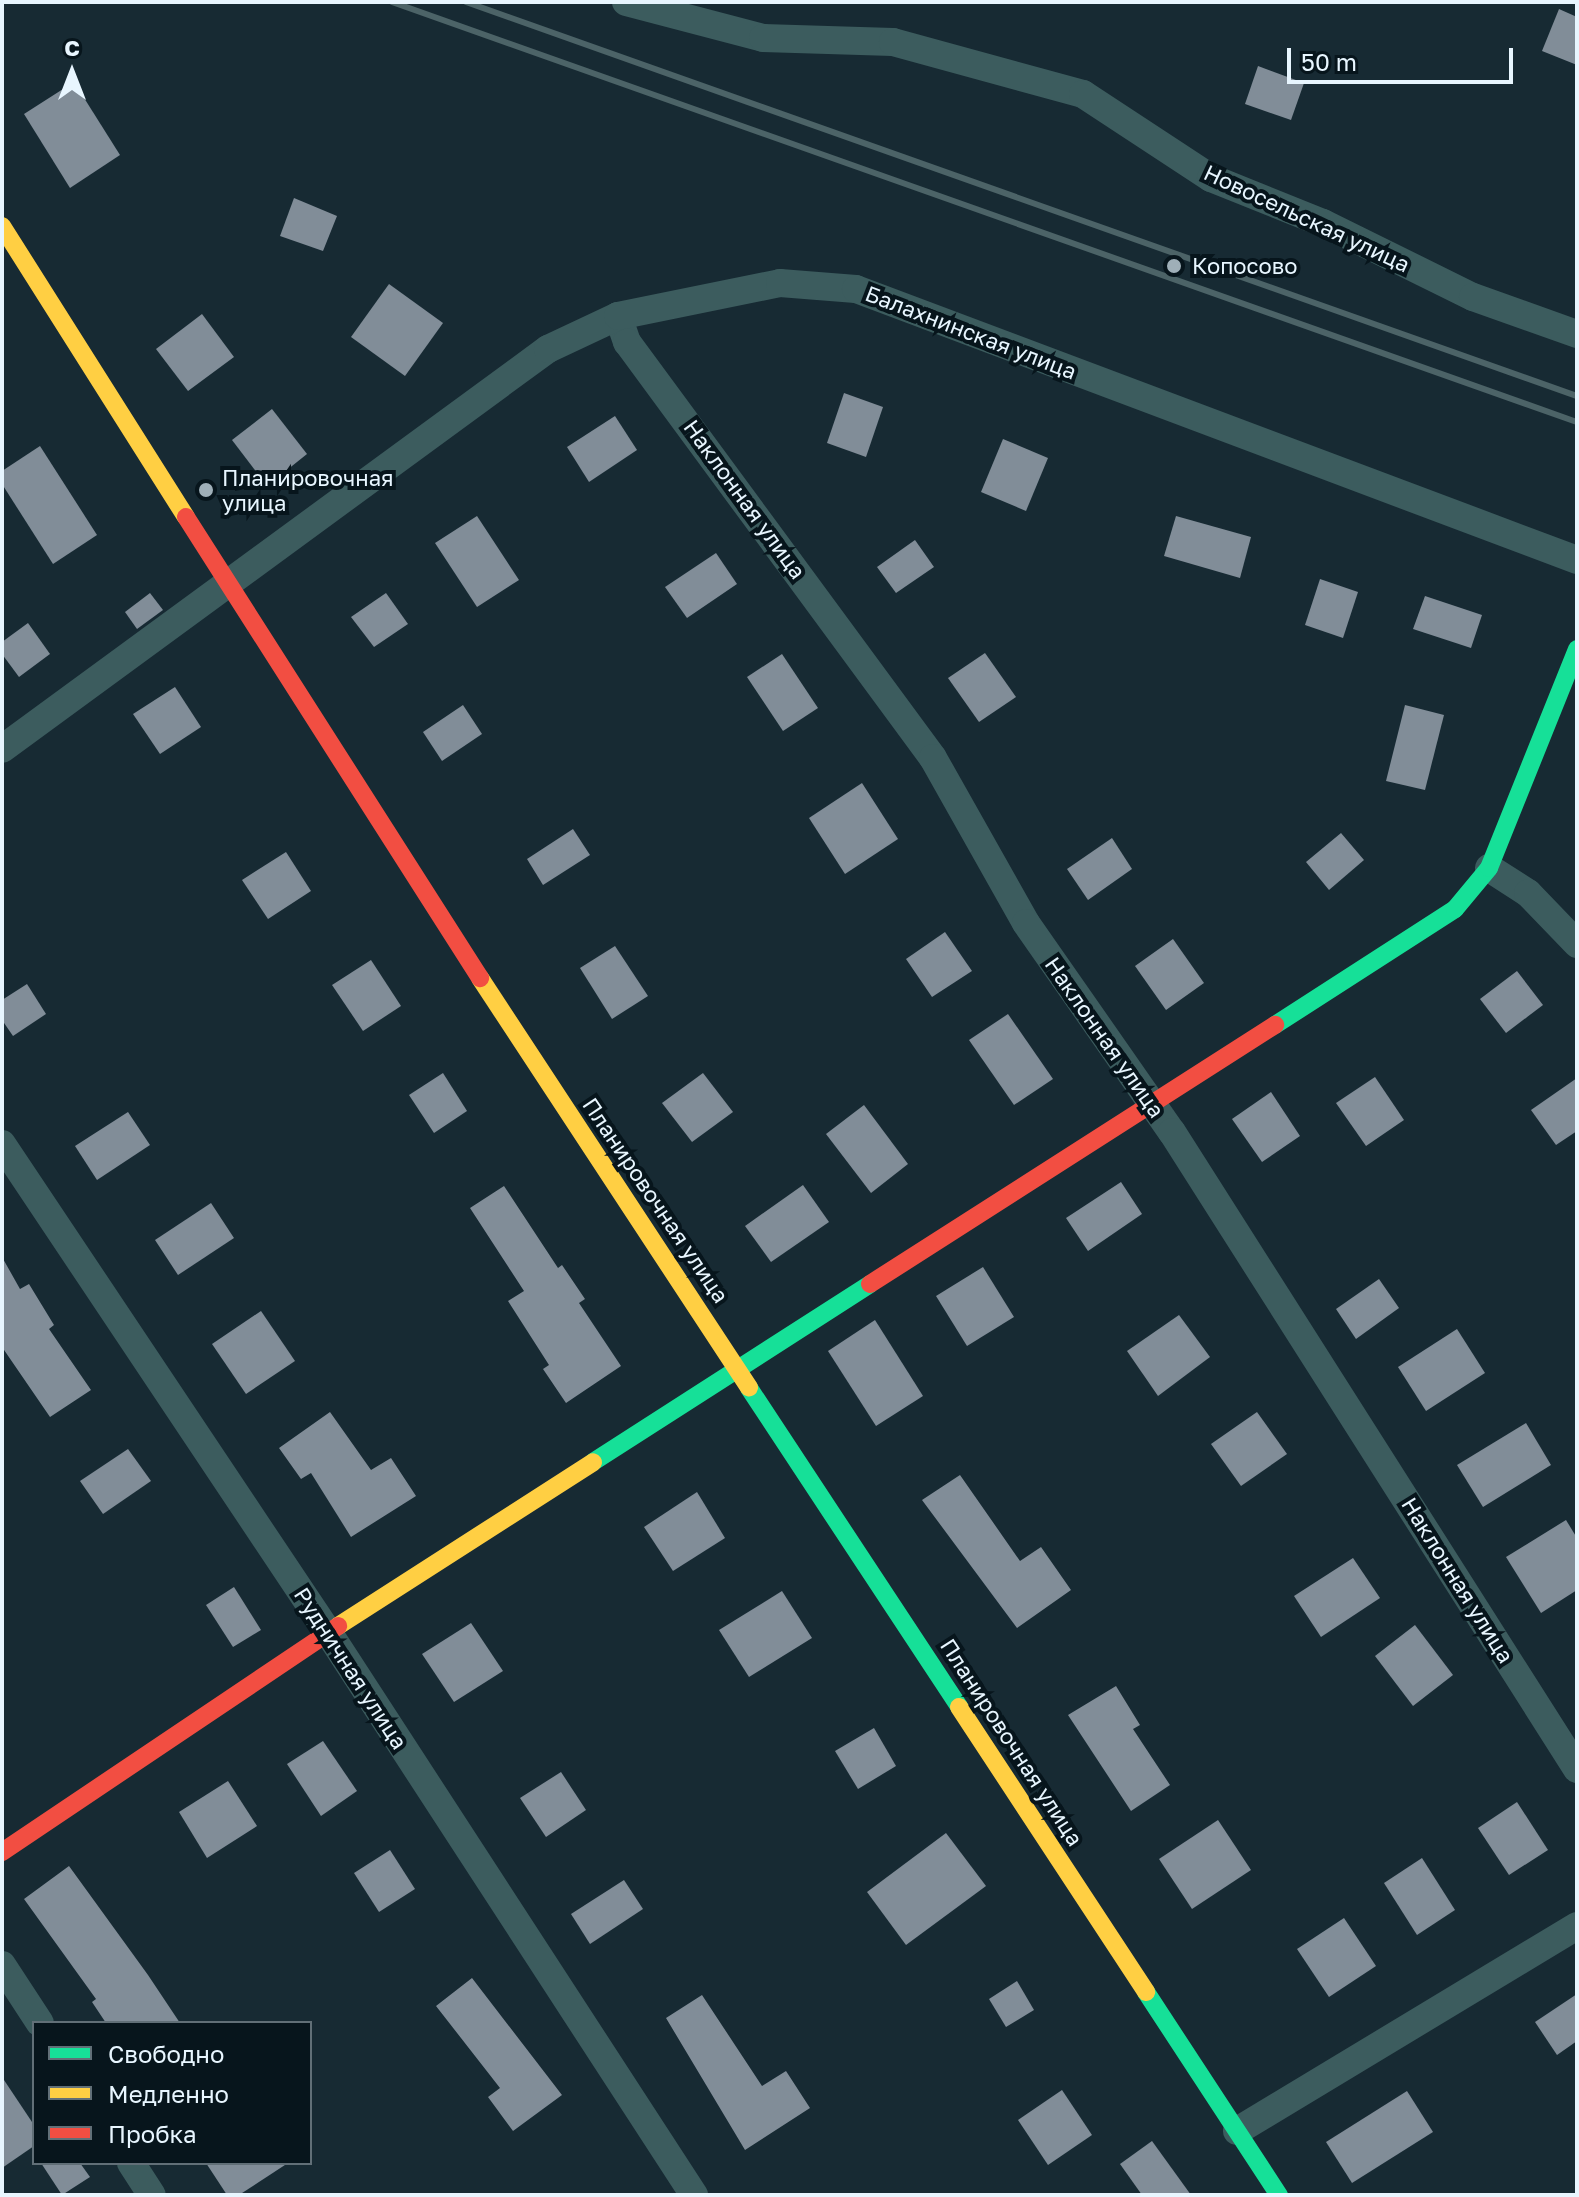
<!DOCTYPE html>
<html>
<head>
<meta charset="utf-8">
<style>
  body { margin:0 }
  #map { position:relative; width:1579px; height:2197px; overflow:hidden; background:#172a33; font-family:"Golos Text",sans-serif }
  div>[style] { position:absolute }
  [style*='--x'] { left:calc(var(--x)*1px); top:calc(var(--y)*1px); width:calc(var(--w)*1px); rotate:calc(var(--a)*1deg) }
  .building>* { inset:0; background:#818d98 }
  .street>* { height:28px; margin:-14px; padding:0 14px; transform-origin:14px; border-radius:14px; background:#3c5c5e }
  .fast>* { height:18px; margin:-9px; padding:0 9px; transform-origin:9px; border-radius:9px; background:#16e098 }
  .slow>* { height:18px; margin:-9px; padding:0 9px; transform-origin:9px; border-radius:9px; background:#ffcf43 }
  .jam>* { height:18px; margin:-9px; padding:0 9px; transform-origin:9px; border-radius:9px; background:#f24e42 }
  .rail>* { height:6px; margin:-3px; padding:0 3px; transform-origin:3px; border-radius:3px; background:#4c6367 }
  .dots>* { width:22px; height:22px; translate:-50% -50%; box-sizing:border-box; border:4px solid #07151c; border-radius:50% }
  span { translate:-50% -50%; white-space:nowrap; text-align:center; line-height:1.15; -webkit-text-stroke:8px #07151c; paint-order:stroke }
  .street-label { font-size:22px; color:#e8f6ff }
  .poi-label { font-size:22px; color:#e8f6ff }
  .left { translate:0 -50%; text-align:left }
  .frame { position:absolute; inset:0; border:4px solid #e8f6ff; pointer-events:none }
  .legend { position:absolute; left:32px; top:2021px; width:280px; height:144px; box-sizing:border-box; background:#07151c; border:2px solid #616f77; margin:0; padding:10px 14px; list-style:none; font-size:24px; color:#e8f6ff }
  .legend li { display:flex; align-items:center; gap:16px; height:40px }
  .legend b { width:40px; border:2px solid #616f77 }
  .north { position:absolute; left:32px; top:32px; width:80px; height:80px; -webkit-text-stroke:6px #07151c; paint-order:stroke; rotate:0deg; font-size:22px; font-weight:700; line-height:32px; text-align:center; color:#e8f6ff }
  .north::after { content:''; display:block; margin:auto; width:28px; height:36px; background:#e8f6ff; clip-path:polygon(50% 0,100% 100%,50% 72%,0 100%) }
  .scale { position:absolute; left:1287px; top:48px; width:226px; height:36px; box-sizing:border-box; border:4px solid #e8f6ff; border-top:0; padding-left:10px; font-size:24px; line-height:28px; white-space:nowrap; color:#e8f6ff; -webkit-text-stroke:6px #07151c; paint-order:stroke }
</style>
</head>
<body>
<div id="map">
  <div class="building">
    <div style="clip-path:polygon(1559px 9px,1577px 17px,1577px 65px,1542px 51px)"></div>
    <div style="clip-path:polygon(1258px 66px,1304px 83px,1291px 120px,1245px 104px)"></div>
    <div style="clip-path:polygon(74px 82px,120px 155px,70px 188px,24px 114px)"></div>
    <div style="clip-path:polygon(294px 198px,337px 216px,323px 251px,280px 236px)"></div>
    <div style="clip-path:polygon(389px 284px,443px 323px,405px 376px,351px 337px)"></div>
    <div style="clip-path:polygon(202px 314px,234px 357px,188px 391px,156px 349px)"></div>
    <div style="clip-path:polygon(844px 393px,883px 407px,866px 457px,827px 443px)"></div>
    <div style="clip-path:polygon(272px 409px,307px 454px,267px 486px,232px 440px)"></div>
    <div style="clip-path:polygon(615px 416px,637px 450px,589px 482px,567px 447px)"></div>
    <div style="clip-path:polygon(1003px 439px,1048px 458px,1026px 511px,981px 492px)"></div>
    <div style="clip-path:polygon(40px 446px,97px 535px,53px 564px,2px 484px,2px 471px)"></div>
    <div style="clip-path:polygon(477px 516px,519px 580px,477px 607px,435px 543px)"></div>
    <div style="clip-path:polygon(1176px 516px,1251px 537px,1240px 578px,1164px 556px)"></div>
    <div style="clip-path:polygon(915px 540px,934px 567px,896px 593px,877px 567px)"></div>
    <div style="clip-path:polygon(716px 553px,737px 584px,687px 618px,665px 587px)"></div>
    <div style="clip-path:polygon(1320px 579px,1358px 592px,1343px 638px,1305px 625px)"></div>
    <div style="clip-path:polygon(150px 593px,163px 610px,137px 629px,125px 612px)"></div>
    <div style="clip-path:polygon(386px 593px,408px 624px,374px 647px,351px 617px)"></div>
    <div style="clip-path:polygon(1425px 596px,1482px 615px,1471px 648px,1413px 629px)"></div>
    <div style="clip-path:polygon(28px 623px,50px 654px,19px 677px,2px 654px,2px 642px)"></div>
    <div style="clip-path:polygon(985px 653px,1016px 697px,979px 722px,948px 678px)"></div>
    <div style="clip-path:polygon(782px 654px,818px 708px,783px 731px,747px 677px)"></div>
    <div style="clip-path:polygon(175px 687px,201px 727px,160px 754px,133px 714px)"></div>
    <div style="clip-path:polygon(463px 705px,482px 734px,442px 761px,423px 732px)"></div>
    <div style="clip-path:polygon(1405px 705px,1444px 715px,1425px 790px,1386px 781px)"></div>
    <div style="clip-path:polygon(862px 783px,898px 839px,845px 874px,809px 818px)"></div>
    <div style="clip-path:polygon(573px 829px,590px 855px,543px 885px,527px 859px)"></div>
    <div style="clip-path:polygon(1341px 833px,1364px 860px,1329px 890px,1306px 862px)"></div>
    <div style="clip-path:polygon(1112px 838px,1132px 869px,1088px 900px,1067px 869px)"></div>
    <div style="clip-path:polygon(286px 852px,311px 891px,268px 919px,242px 880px)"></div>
    <div style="clip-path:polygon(945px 932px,972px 971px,932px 997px,906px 959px)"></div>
    <div style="clip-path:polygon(1173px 939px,1204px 983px,1166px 1010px,1135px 966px)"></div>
    <div style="clip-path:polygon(615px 946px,648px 996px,612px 1019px,580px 968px)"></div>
    <div style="clip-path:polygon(371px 960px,401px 1006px,363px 1031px,332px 985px)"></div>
    <div style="clip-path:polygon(1517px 971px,1543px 1005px,1506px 1033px,1480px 999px)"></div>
    <div style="clip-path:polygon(27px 984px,46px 1014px,13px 1036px,2px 1020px,2px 1000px)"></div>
    <div style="clip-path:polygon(1008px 1014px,1053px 1079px,1014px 1105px,969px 1040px)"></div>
    <div style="clip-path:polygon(443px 1073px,467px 1111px,434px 1133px,409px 1095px)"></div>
    <div style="clip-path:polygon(703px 1073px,733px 1112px,692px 1142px,662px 1103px)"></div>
    <div style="clip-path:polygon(1375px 1077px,1404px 1120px,1366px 1146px,1336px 1103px)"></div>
    <div style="clip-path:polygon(1577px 1078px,1577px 1131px,1556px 1145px,1531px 1110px)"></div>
    <div style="clip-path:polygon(1271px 1092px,1300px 1136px,1262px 1162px,1232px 1119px)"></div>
    <div style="clip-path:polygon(864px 1105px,908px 1164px,871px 1193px,826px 1134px)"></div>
    <div style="clip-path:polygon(128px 1112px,150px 1145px,97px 1180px,75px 1146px)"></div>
    <div style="clip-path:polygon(1121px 1182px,1142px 1214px,1088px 1251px,1066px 1218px)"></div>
    <div style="clip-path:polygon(803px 1185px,829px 1222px,771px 1262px,745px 1226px)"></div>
    <div style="clip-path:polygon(504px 1186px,558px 1268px,562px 1265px,585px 1299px,579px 1303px,621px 1366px,566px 1403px,543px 1369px,549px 1365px,508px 1301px,524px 1291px,470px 1208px)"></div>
    <div style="clip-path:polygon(211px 1203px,234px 1238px,178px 1275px,155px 1240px)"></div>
    <div style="clip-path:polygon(2px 1257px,20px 1289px,29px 1284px,54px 1325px,49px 1329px,91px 1390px,50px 1417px,2px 1347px)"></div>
    <div style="clip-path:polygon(983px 1267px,1014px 1317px,967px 1346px,936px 1296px)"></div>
    <div style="clip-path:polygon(1379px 1279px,1399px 1308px,1356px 1339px,1336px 1309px)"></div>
    <div style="clip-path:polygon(261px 1311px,295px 1361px,246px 1394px,212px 1344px)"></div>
    <div style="clip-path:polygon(1179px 1315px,1210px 1357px,1158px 1396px,1127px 1351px)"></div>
    <div style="clip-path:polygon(875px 1320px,923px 1396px,876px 1426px,828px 1351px)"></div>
    <div style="clip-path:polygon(1457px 1329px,1485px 1373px,1426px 1411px,1398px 1367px)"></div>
    <div style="clip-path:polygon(330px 1412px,371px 1470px,391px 1458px,416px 1496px,351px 1537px,311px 1473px,301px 1479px,279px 1448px)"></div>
    <div style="clip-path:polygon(1257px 1412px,1287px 1454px,1241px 1486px,1211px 1444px)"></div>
    <div style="clip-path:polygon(1526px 1423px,1551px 1465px,1483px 1507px,1457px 1465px)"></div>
    <div style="clip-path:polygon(128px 1449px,151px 1481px,103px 1514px,80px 1481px)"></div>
    <div style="clip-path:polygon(960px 1475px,1020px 1561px,1041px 1547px,1071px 1590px,1017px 1628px,922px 1500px)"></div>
    <div style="clip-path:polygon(697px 1492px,725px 1538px,673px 1571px,644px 1527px)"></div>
    <div style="clip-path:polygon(1566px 1520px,1577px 1538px,1577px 1590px,1541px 1613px,1506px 1557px)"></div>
    <div style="clip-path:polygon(1353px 1558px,1380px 1598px,1321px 1637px,1294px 1596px)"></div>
    <div style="clip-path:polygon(234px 1587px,261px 1630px,233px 1647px,206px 1605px)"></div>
    <div style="clip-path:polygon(782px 1591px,812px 1638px,749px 1677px,719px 1630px)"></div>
    <div style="clip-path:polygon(471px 1623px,503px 1671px,454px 1702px,422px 1654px)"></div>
    <div style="clip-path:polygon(1415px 1625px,1453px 1675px,1413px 1706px,1375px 1656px)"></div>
    <div style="clip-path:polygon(1116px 1686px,1140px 1725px,1133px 1729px,1170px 1785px,1131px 1811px,1068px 1715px)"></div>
    <div style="clip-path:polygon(874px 1728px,896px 1766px,858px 1789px,835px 1751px)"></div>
    <div style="clip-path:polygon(323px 1741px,357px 1791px,321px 1816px,287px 1764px)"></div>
    <div style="clip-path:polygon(561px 1772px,586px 1810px,546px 1837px,520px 1798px)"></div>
    <div style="clip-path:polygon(228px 1781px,257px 1826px,207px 1858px,179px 1812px)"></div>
    <div style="clip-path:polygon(1517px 1802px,1548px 1850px,1509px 1875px,1478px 1828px)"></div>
    <div style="clip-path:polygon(1218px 1820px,1251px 1870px,1192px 1909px,1159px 1859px)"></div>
    <div style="clip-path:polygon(946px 1833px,986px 1886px,906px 1945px,867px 1892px)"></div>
    <div style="clip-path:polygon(390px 1850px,415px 1889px,379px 1912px,354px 1873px)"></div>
    <div style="clip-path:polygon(1422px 1858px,1455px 1910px,1417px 1935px,1384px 1883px)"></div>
    <div style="clip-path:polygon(69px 1866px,148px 1975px,180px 2023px,106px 2023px,92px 2002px,96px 1999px,24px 1899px)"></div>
    <div style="clip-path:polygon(624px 1880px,643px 1909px,590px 1944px,571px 1914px)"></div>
    <div style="clip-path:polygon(1344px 1918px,1376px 1966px,1329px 1997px,1297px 1949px)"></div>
    <div style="clip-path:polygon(472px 1978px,562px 2095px,513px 2131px,488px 2097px,500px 2088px,436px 2006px)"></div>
    <div style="clip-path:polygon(1017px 1981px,1034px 2010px,1006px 2027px,989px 1999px)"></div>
    <div style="clip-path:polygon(1577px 1994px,1577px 2041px,1557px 2055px,1535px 2022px)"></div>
    <div style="clip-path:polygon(702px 1995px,762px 2086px,786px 2071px,810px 2108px,745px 2150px,666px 2018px)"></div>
    <div style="clip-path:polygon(2px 2077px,34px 2125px,34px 2146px,2px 2168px)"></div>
    <div style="clip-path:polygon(1062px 2090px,1092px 2135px,1048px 2165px,1018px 2120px)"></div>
    <div style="clip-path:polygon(1407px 2091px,1433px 2132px,1352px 2183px,1326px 2142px)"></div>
    <div style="clip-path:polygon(1152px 2141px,1191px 2195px,1142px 2195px,1120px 2164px)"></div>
    <div style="clip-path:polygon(41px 2163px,80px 2163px,90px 2177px,62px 2195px)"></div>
    <div style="clip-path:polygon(206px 2163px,288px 2163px,239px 2195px,227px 2195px)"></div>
  </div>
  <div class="street">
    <div style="--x:626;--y:2;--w:142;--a:14.7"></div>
    <div style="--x:763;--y:38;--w:130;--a:1.8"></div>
    <div style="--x:893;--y:42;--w:197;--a:15.3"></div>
    <div style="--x:1083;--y:94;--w:153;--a:33.3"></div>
    <div style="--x:1211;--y:178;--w:121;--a:21.9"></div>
    <div style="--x:1323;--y:223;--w:167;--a:26.3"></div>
    <div style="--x:1473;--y:297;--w:110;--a:19.6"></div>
    <div style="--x:618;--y:316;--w:28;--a:71"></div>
    <div style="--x:627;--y:342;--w:516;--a:53.66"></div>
    <div style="--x:933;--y:758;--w:189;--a:60.6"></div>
    <div style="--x:1026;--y:923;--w:255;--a:55.1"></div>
    <div style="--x:1172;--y:1132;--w:755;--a:57.55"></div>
    <div style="--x:2;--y:749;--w:677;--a:-36.23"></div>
    <div style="--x:548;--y:349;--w:77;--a:-25.2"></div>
    <div style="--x:618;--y:316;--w:165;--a:-11.5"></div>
    <div style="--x:780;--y:283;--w:76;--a:4.5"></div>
    <div style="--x:856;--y:289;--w:770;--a:20.6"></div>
    <div style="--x:1489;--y:868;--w:46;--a:32.7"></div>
    <div style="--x:1528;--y:893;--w:71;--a:46.1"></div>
    <div style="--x:2;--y:1144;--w:587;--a:56.26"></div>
    <div style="--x:328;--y:1632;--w:672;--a:56.97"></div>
    <div style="--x:2;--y:1965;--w:69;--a:56.8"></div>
    <div style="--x:1237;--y:2131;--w:397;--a:-31.1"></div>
    <div style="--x:131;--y:2163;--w:38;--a:57"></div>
  </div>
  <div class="fast">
    <div style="--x:1275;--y:1025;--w:214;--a:-32.8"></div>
    <div style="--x:1455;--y:909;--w:53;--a:-50.3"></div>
    <div style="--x:1489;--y:868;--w:236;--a:-68.1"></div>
    <div style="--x:749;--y:1388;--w:382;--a:56.6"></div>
    <div style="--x:593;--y:1462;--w:329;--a:-32.7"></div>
    <div style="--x:1146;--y:1992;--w:243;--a:56.8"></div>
  </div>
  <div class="slow">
    <div style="--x:2;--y:226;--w:344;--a:57.7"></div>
    <div style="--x:480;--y:978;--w:490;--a:56.7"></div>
    <div style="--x:338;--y:1626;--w:303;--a:-32.7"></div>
    <div style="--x:959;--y:1707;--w:341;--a:56.7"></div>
  </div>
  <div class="jam">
    <div style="--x:186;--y:517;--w:547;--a:57.47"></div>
    <div style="--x:870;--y:1284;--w:481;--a:-32.6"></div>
    <div style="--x:2;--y:1852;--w:405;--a:-33.9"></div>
  </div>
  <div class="rail">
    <div style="--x:392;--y:2;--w:1257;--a:19.52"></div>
    <div style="--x:466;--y:2;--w:1179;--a:19.53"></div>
  </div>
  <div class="dots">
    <div style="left:1174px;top:266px;background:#9fafb8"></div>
    <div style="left:206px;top:490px;background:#9fafb8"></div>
  </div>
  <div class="street-label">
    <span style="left:1307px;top:218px;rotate:25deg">Новосельская улица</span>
    <span style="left:971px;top:332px;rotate:21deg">Балахнинская улица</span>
    <span style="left:745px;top:499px;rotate:54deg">Наклонная улица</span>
    <span style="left:1105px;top:1037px;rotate:55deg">Наклонная улица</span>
    <span style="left:656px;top:1200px;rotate:56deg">Планировочная улица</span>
    <span style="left:1458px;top:1580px;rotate:58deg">Наклонная улица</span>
    <span style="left:351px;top:1668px;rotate:57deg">Рудничная улица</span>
    <span style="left:1012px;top:1742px;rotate:57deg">Планировочная улица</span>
  </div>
  <div class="poi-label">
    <span class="left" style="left:1192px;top:266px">Копосово</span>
    <span class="left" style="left:222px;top:490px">Планировочная<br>улица</span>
  </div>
  <div class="frame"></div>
  <ul class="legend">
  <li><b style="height:10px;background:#16e098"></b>Свободно</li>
  <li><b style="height:10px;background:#ffcf43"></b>Медленно</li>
  <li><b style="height:10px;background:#f24e42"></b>Пробка</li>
  </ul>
  <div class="north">С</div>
  <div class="scale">50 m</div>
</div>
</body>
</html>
